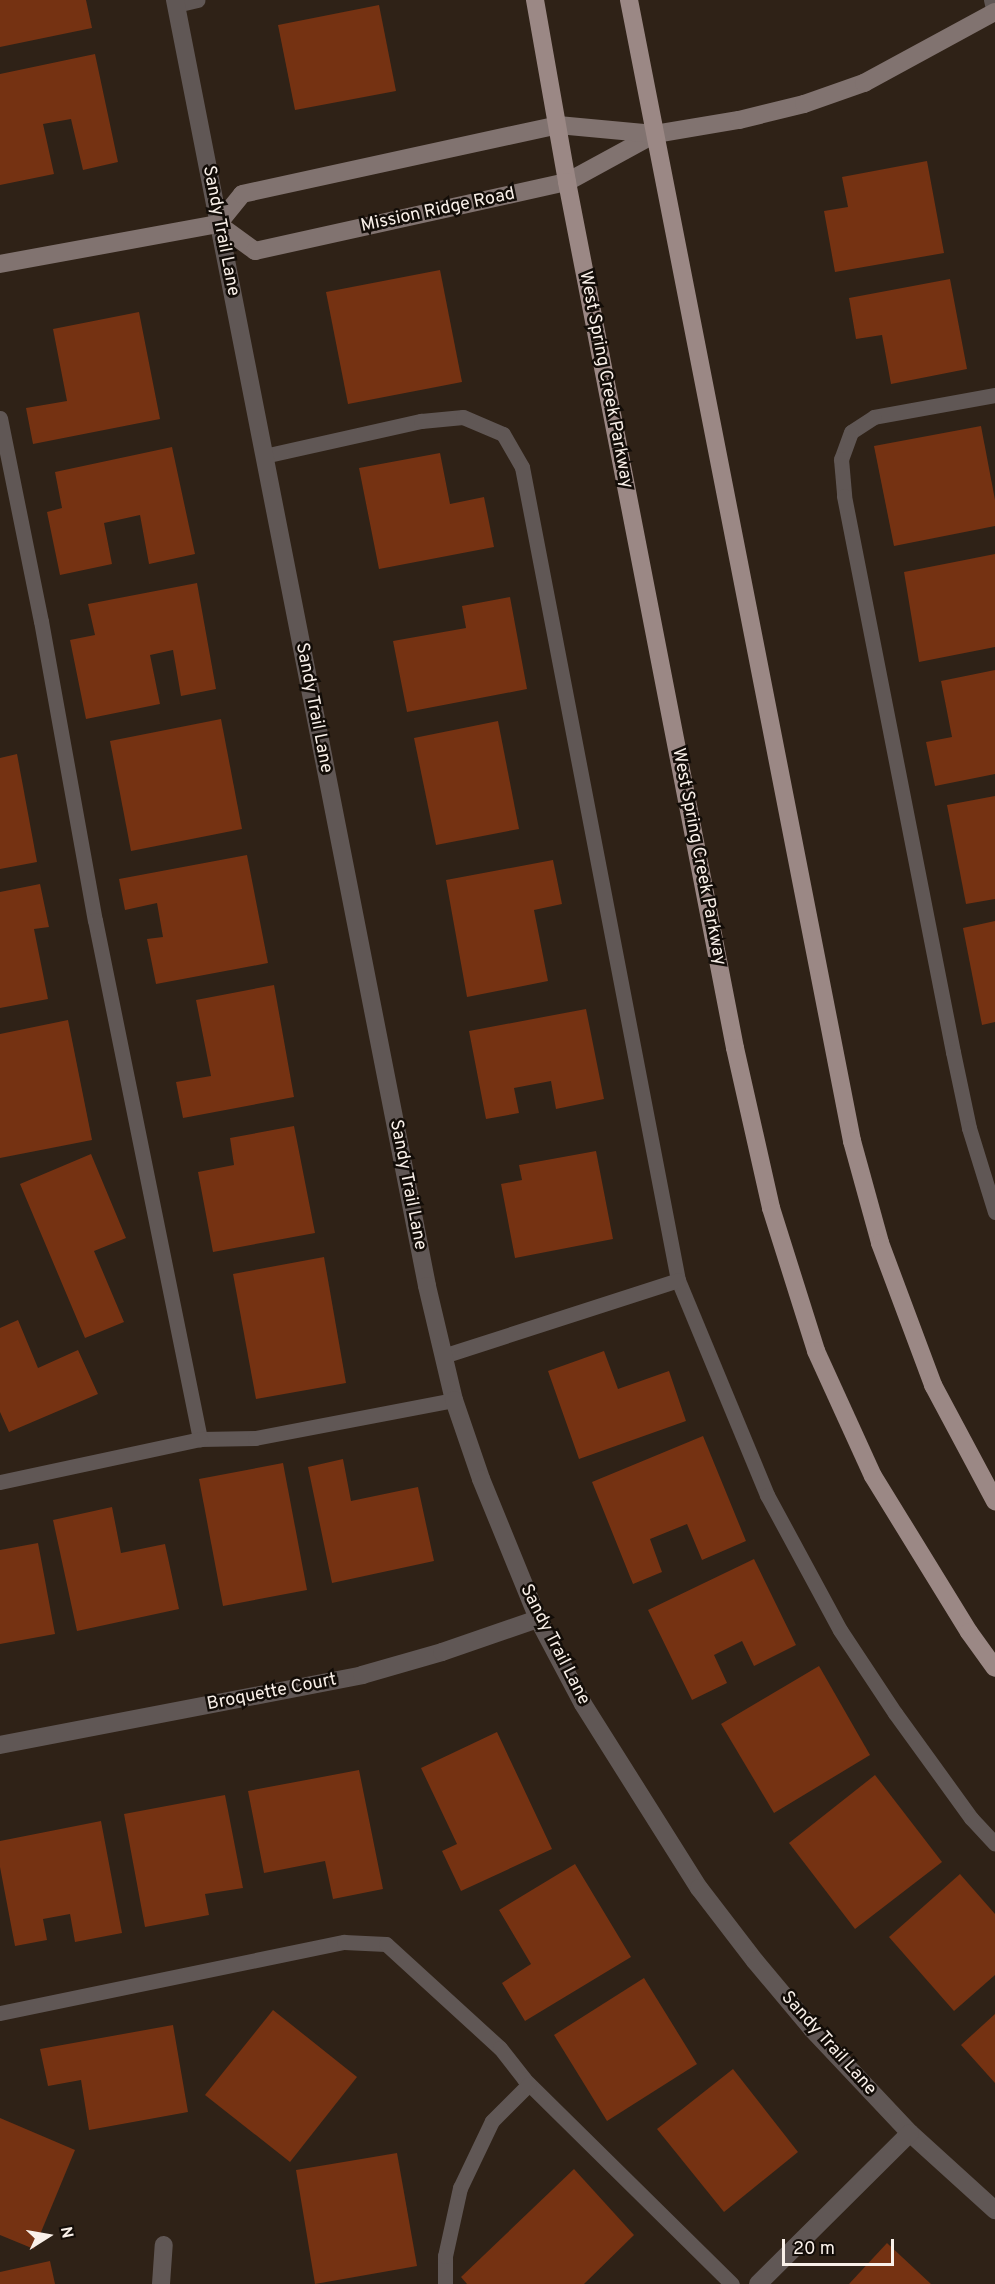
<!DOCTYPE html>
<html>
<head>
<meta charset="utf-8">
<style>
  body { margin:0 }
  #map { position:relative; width:995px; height:2284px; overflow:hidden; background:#2f2217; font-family:Overpass,sans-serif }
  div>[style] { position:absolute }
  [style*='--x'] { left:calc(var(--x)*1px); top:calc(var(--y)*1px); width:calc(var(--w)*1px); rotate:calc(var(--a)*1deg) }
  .building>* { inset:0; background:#753212 }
  .lane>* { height:15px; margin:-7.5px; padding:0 7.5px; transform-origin:7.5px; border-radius:7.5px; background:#605755 }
  .street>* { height:18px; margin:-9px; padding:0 9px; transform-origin:9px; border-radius:9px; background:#605755 }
  .secondary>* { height:18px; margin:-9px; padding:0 9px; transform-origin:9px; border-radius:9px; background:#817370 }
  .primary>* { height:18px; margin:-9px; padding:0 9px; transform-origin:9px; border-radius:9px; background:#9b8885 }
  span { translate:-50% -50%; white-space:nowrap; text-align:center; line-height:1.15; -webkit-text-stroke:5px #130d08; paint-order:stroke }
  .street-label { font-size:18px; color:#f9f0e9 }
  .north { position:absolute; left:18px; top:2206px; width:60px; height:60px; -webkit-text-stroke:4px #130d08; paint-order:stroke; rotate:79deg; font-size:16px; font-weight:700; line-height:24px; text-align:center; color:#f9f0e9 }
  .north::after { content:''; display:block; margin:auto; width:21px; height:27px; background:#f9f0e9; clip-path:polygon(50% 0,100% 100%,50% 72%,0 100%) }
  .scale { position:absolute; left:782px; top:2239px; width:112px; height:27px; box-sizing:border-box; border:3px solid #f9f0e9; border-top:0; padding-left:8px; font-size:18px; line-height:21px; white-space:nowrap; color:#f9f0e9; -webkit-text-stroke:4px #130d08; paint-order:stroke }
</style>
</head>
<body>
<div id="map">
  <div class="building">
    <div style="clip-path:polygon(0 0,86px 0,92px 28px,0 47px)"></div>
    <div style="clip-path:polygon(379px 5px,396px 91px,295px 110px,278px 25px)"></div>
    <div style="clip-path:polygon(95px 54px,118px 162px,83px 170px,71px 119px,43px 124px,54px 174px,0 185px,0 74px)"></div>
    <div style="clip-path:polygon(927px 161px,944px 253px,835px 272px,824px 211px,848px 207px,842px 177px)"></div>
    <div style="clip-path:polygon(440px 270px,462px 382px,348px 404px,326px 292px)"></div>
    <div style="clip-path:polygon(950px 279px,967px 369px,891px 384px,882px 335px,856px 339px,849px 298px)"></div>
    <div style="clip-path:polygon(139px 312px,160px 419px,33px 444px,26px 408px,67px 401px,53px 329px)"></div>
    <div style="clip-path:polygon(981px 426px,995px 500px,995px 526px,894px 546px,874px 446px)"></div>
    <div style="clip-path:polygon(172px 447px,195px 554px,149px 564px,140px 515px,104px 523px,112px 564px,60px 575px,47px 512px,62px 508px,55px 472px)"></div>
    <div style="clip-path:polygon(440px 453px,450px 504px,484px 497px,494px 547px,379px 569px,359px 468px)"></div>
    <div style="clip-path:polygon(995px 554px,995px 647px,919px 662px,904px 572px)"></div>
    <div style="clip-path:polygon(197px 583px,216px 689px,181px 696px,173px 650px,150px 655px,160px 704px,86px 719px,70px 640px,95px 635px,88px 604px)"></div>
    <div style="clip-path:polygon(510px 597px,527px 689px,407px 712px,393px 641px,466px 628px,462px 606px)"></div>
    <div style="clip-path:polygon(995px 670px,995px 774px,935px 786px,926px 742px,952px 737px,941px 681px)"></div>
    <div style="clip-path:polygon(221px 719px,242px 829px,131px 851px,110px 741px)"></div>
    <div style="clip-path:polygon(498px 721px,519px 829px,436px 845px,414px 738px)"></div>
    <div style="clip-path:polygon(17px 754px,37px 862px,0 869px,0 758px)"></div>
    <div style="clip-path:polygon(995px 796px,995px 899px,966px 904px,947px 805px)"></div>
    <div style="clip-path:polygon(247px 855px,268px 963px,156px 984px,147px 939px,163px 937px,157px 903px,125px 910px,119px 879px)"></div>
    <div style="clip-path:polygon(553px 860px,562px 904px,534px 910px,548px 981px,467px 997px,446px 880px)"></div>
    <div style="clip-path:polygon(40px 884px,49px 927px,34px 929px,48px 999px,0 1008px,0 892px)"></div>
    <div style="clip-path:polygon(995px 921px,995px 1022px,982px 1025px,963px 928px)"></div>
    <div style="clip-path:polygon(274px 985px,294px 1097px,183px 1118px,176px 1082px,211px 1076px,196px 1000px)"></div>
    <div style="clip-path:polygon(586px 1009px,604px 1099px,556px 1109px,551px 1081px,514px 1088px,519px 1113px,486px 1119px,469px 1031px)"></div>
    <div style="clip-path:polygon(68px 1020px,92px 1140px,0 1158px,0 1034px)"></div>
    <div style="clip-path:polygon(294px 1126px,315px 1233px,213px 1252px,198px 1172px,234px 1165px,230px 1138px)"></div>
    <div style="clip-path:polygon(596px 1151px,613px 1239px,515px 1258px,501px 1184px,522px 1180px,519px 1165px)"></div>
    <div style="clip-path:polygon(91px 1154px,126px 1238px,94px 1251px,124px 1322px,85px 1338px,20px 1184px)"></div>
    <div style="clip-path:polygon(324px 1257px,346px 1383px,256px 1399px,233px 1274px)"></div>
    <div style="clip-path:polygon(18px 1320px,38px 1368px,78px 1350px,98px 1394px,9px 1432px,0 1412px,0 1328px)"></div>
    <div style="clip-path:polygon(604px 1351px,618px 1389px,669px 1371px,686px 1421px,579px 1459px,548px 1371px)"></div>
    <div style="clip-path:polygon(703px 1436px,746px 1541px,702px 1560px,687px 1524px,650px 1539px,662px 1572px,633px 1584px,592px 1482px)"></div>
    <div style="clip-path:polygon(343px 1459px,351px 1501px,418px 1487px,434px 1561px,332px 1583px,308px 1467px)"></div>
    <div style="clip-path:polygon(283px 1463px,307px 1590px,223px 1606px,199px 1479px)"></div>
    <div style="clip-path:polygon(112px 1507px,121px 1553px,165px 1544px,179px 1609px,77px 1631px,53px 1520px)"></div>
    <div style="clip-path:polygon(38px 1543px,55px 1634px,0 1644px,0 1550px)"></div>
    <div style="clip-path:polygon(754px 1559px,796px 1645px,754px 1666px,742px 1641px,714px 1655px,727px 1683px,692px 1700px,648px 1610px)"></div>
    <div style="clip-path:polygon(819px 1666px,870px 1755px,774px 1813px,721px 1724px)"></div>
    <div style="clip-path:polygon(497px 1732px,552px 1849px,461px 1891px,442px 1851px,457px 1844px,421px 1768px)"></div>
    <div style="clip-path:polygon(359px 1770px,383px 1889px,333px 1899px,325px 1861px,264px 1873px,248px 1791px)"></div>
    <div style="clip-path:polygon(875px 1775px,942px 1862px,855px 1929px,789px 1843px)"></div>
    <div style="clip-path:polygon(225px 1795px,243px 1888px,205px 1894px,209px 1915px,145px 1927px,124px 1814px)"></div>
    <div style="clip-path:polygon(101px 1821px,122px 1933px,75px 1942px,70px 1914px,43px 1919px,47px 1940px,15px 1946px,0 1867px,0 1841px)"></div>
    <div style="clip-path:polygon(575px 1864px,631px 1957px,525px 2021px,502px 1983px,531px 1964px,499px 1910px)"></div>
    <div style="clip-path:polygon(960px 1874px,995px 1914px,995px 1975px,954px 2011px,889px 1937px)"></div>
    <div style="clip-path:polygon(644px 1978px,697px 2064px,607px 2121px,554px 2035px)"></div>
    <div style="clip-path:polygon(273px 2010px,357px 2077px,290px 2162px,205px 2095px)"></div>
    <div style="clip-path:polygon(995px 2014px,995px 2083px,961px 2045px)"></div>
    <div style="clip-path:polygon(173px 2025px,188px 2112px,89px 2130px,81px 2080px,48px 2086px,40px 2049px)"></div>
    <div style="clip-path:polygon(733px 2069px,798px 2152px,724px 2212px,657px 2129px)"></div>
    <div style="clip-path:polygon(0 2118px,75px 2150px,34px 2249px,0 2235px)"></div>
    <div style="clip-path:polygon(397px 2153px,417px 2266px,315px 2284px,296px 2170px)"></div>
    <div style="clip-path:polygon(574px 2169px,634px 2235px,584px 2284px,467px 2284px,461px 2277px)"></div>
    <div style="clip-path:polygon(887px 2243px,931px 2284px,849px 2284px)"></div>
    <div style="clip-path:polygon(50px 2261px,55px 2284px,0 2284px,0 2272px)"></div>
  </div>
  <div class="lane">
    <div style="--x:176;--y:5;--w:22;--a:-13"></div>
    <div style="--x:995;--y:395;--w:123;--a:169.7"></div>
    <div style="--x:874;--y:417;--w:27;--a:147"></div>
    <div style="--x:851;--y:432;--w:29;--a:110"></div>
    <div style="--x:841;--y:459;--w:37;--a:85"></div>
    <div style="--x:844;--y:496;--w:567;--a:78.91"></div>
    <div style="--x:953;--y:1052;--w:78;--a:78.1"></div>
    <div style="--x:969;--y:1128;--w:88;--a:72.8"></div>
    <div style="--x:0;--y:418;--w:207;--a:78.6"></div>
    <div style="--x:41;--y:621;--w:304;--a:79.8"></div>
    <div style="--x:95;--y:920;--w:530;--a:78.56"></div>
    <div style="--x:200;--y:1439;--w:55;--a:-1"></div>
    <div style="--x:255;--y:1438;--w:203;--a:-10.8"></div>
    <div style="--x:264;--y:456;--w:161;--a:-12.6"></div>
    <div style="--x:421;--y:421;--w:42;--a:-5.4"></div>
    <div style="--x:463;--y:417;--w:43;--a:23"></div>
    <div style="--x:503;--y:434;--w:38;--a:60"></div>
    <div style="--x:522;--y:467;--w:828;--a:79.14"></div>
    <div style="--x:678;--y:1280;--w:233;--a:67.5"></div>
    <div style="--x:767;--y:1495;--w:153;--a:61.6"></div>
    <div style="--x:840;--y:1630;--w:100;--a:56.5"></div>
    <div style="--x:895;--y:1713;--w:130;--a:54.1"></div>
    <div style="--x:971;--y:1818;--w:35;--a:47"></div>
    <div style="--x:443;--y:1356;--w:247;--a:-17.9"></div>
    <div style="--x:0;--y:1482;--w:205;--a:-12.1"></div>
    <div style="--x:0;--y:2013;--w:351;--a:-11.7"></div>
    <div style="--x:344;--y:1942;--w:42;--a:2.7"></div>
    <div style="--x:386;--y:1944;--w:154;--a:42.4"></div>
    <div style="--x:500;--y:2048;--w:39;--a:52"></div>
    <div style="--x:524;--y:2079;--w:292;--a:44.6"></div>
    <div style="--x:445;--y:2284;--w:28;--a:-90"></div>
    <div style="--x:445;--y:2256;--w:70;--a:-77.6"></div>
    <div style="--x:460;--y:2188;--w:74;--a:-64.5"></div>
    <div style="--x:492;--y:2121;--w:52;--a:-45"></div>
  </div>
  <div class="street">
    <div style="--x:175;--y:0;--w:1310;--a:78.91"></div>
    <div style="--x:427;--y:1286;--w:117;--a:76.7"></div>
    <div style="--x:454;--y:1400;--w:83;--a:71.1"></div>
    <div style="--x:481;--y:1479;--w:151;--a:67.8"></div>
    <div style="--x:538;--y:1619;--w:96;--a:62.1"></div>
    <div style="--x:583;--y:1704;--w:218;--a:57.8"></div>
    <div style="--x:699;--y:1888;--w:92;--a:52.5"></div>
    <div style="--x:755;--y:1961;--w:89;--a:50"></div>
    <div style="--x:812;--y:2029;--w:143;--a:46.7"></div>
    <div style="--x:910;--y:2133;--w:115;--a:42.2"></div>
    <div style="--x:993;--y:0;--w:9;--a:77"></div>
    <div style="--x:0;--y:1745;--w:369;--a:-10.9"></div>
    <div style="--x:362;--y:1675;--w:83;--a:-16"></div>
    <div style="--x:442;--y:1652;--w:102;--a:-19"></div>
    <div style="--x:161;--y:2284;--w:39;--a:-86"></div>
    <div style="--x:758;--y:2284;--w:214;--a:-44.8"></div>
  </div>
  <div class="secondary">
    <div style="--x:218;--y:224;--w:46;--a:36.1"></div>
    <div style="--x:255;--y:251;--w:320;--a:-12.5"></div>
    <div style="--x:567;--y:182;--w:100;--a:-28.6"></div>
    <div style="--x:0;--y:264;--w:222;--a:-10.4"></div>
    <div style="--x:218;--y:224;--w:38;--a:-51"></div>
    <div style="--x:242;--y:194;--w:323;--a:-12.3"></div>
    <div style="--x:558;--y:125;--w:97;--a:5.3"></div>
    <div style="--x:655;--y:134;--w:85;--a:-9.5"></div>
    <div style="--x:739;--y:120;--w:67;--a:-13.8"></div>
    <div style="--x:804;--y:104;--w:64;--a:-19.3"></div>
    <div style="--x:864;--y:83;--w:149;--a:-28.5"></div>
  </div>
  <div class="primary">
    <div style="--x:535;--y:0;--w:185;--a:80"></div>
    <div style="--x:567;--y:182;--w:882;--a:79.02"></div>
    <div style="--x:735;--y:1048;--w:164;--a:77.3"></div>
    <div style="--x:771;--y:1208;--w:150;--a:72.5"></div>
    <div style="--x:816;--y:1351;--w:137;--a:65.5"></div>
    <div style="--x:873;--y:1476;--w:183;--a:58.4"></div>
    <div style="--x:969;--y:1632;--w:44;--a:54.2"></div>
    <div style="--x:629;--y:0;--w:1163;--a:78.94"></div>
    <div style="--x:852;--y:1141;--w:106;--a:74.6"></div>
    <div style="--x:880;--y:1243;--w:152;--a:69.5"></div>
    <div style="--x:933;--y:1385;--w:132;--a:61.9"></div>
  </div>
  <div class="street-label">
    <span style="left:438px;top:211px;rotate:-12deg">Mission Ridge Road</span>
    <span style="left:220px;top:231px;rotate:79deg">Sandy Trail Lane</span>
    <span style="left:605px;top:380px;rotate:79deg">West Spring Creek Parkway</span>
    <span style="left:313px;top:708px;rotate:79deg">Sandy Trail Lane</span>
    <span style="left:698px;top:857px;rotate:79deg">West Spring Creek Parkway</span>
    <span style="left:407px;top:1185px;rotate:79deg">Sandy Trail Lane</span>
    <span style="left:554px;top:1645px;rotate:63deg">Sandy Trail Lane</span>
    <span style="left:272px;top:1693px;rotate:-11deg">Broquette Court</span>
    <span style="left:828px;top:2044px;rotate:48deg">Sandy Trail Lane</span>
  </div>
  <div class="north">N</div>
  <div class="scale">20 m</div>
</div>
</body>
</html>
